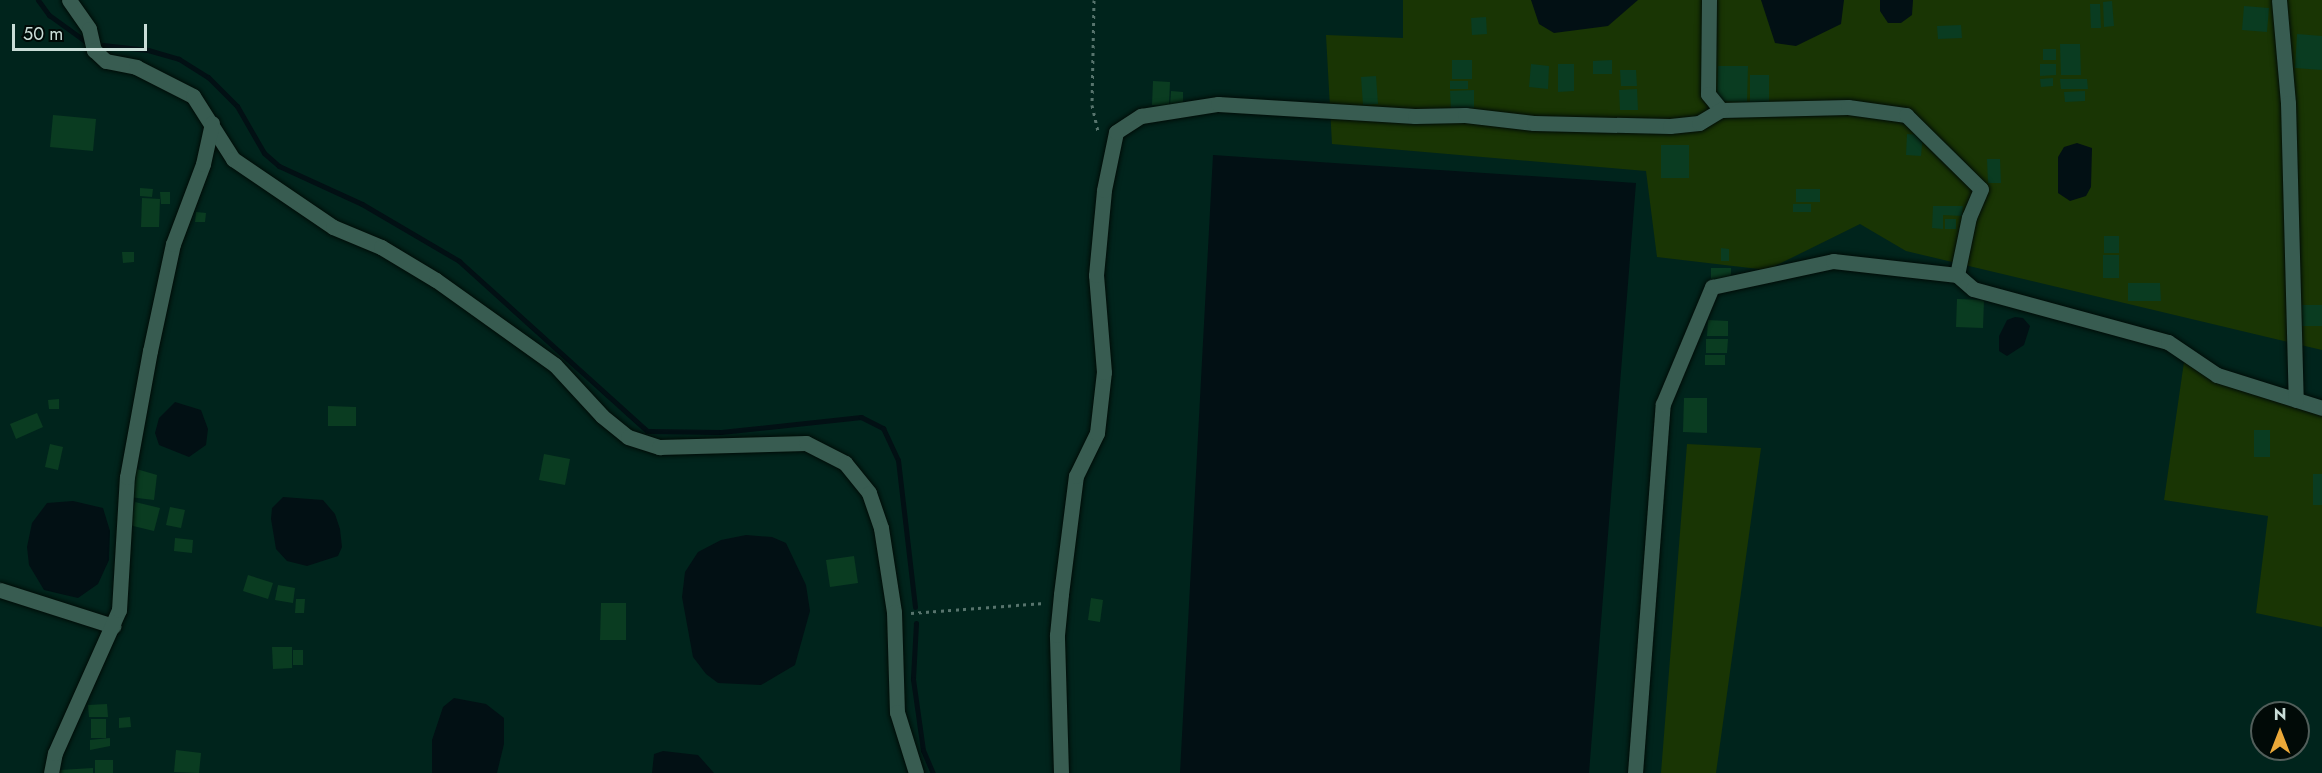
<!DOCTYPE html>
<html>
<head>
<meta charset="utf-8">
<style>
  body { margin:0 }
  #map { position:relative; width:2322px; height:773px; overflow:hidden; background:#00241c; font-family:Jost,sans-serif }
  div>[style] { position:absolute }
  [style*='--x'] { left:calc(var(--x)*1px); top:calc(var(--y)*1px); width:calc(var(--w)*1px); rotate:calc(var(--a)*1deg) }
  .green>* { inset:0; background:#193504 }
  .water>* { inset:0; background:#021014 }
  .stream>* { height:5px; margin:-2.5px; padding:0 2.5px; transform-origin:2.5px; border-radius:2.5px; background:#021014 }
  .building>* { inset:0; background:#0a3c21 }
  .path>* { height:3px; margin-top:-1.5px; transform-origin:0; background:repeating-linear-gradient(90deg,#57746d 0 3px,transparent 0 7.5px) }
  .roads { filter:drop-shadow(0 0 2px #000c07) drop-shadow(0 0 2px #000c07) }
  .street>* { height:15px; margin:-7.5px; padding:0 7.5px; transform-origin:7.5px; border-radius:7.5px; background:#385c51 }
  span { translate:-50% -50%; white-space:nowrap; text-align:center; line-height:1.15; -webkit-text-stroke:6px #010a07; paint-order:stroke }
  .north { position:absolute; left:2250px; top:701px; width:60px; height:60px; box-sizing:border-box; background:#010a07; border:2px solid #515e5a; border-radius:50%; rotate:0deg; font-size:16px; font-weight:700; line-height:24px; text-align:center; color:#c9ddd7 }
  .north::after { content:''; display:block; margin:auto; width:21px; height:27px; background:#eba939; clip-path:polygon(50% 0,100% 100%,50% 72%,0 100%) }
  .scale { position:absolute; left:12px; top:24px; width:135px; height:27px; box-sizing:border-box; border:3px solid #c9ddd7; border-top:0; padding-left:8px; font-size:18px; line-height:21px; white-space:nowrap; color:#c9ddd7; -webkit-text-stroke:4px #010a07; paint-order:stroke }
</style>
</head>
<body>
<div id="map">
  <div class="green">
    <div style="clip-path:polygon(1403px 0,2322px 0,2322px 350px,1906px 251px,1860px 224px,1767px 270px,1657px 257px,1646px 171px,1332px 144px,1326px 35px,1403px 38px)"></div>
    <div style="clip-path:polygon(2184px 362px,2322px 404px,2322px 627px,2256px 613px,2268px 516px,2164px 500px)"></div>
    <div style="clip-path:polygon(1687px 444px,1761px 448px,1716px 773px,1661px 773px)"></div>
  </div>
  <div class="water">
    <div style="clip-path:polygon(1531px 0,1638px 0,1608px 26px,1554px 33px,1539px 24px)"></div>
    <div style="clip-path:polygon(1761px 0,1844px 0,1841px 24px,1796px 46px,1775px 43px)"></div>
    <div style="clip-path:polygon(1880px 0,1913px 0,1912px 15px,1901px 23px,1888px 23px,1880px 11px)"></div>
    <div style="clip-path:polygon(2077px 143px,2092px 148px,2091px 187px,2086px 196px,2070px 201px,2058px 193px,2058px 157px,2064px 147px)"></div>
    <div style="clip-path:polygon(1213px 155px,1636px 183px,1589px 773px,1180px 773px)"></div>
    <div style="clip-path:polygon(2015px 317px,2023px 318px,2030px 326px,2024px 345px,2007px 356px,1999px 351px,1999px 336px,2007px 320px)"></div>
    <div style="clip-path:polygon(175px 402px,201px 410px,208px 429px,206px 445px,189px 457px,159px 445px,155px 433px,159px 418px)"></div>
    <div style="clip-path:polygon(283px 497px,323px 500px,335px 514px,340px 529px,342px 547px,338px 556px,307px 566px,287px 561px,276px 549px,271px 519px,272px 508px)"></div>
    <div style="clip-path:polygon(73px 501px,103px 508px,110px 531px,109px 560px,98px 584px,78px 598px,44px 590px,29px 565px,27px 547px,32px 523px,47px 503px)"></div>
    <div style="clip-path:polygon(746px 535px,772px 537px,786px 543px,806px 585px,810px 611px,795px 665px,761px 685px,718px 683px,706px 674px,693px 657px,682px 597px,685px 572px,698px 552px,721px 540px)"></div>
    <div style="clip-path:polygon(454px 698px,486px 704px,504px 718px,504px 744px,497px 773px,432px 773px,432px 740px,443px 707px)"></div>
    <div style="clip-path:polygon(663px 751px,698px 755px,714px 773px,652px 773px,654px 754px)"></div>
  </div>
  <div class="stream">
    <div style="--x:38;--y:0;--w:19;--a:54"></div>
    <div style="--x:49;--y:15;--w:44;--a:35.8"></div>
    <div style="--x:103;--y:45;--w:45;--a:6.3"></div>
    <div style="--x:148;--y:50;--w:32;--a:16"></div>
    <div style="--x:179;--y:59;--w:34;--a:32"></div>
    <div style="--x:208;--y:77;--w:41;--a:45"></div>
    <div style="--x:237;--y:106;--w:54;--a:60.1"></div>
    <div style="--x:264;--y:153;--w:20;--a:41"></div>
    <div style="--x:279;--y:166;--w:91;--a:24.6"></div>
    <div style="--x:362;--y:204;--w:113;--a:30.4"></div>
    <div style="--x:459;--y:261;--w:253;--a:42.1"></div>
    <div style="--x:647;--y:431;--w:74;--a:0.8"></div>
    <div style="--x:721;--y:432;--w:141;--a:-6.1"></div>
    <div style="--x:861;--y:417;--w:25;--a:27"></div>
    <div style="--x:883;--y:428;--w:35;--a:65"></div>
    <div style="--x:898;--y:460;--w:148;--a:83.4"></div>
    <div style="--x:916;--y:623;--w:56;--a:93.1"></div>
    <div style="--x:913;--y:679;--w:72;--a:82"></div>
    <div style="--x:923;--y:750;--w:25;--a:67"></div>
  </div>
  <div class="building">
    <div style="clip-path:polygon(2112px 1px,2114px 26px,2104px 27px,2103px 2px)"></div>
    <div style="clip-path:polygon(2090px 4px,2100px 4px,2101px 28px,2091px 28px)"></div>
    <div style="clip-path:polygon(2244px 6px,2269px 8px,2267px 32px,2242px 30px)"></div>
    <div style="clip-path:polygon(1486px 17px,1487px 34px,1472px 35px,1471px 18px)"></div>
    <div style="clip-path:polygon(1961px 25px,1962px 38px,1938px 39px,1937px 26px)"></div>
    <div style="clip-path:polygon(2297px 34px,2322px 36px,2322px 70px,2295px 68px)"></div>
    <div style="clip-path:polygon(2060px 44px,2080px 44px,2081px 75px,2061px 75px)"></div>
    <div style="clip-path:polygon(2043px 49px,2056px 49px,2056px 60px,2043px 60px)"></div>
    <div style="clip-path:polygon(1452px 60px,1472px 60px,1472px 79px,1452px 79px)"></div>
    <div style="clip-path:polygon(1612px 60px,1612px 74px,1593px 74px,1593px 61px)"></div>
    <div style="clip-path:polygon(1531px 64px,1549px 66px,1548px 89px,1529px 87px)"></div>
    <div style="clip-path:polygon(1558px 64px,1574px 64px,1574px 91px,1558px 92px)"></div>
    <div style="clip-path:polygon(2040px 64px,2056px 64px,2056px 75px,2040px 76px)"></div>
    <div style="clip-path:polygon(1718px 66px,1748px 66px,1747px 102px,1717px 101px)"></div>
    <div style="clip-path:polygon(1620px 70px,1636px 70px,1637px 86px,1621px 86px)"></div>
    <div style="clip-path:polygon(1750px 75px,1769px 75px,1769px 102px,1750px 102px)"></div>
    <div style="clip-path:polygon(1376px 76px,1378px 104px,1363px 105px,1361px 77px)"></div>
    <div style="clip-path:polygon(2053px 78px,2053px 86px,2041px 87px,2040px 79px)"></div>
    <div style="clip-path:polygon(2060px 79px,2087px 79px,2088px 89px,2061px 89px)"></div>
    <div style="clip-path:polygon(1153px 81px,1170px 82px,1169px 106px,1152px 105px)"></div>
    <div style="clip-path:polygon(1450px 81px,1468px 81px,1468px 89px,1450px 89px)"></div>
    <div style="clip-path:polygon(1637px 89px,1638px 110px,1620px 110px,1619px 90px)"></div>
    <div style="clip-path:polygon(1474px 90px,1474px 108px,1451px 109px,1450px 91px)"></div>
    <div style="clip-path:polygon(1171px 91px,1183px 92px,1183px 107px,1170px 106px)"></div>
    <div style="clip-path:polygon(2085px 91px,2085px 101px,2065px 102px,2064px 92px)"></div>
    <div style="clip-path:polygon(53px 115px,96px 119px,93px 151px,50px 147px)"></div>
    <div style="clip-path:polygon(1907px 134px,1923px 135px,1921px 156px,1906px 155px)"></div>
    <div style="clip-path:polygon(1661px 145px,1689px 145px,1689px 178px,1661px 178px)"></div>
    <div style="clip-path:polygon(1987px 159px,2000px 159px,2001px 183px,1988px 183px)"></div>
    <div style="clip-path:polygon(140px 188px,153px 189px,152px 197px,140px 196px)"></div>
    <div style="clip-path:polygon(1796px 189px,1820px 189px,1820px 202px,1796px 202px)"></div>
    <div style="clip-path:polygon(160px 192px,170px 192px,170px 204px,161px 204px)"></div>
    <div style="clip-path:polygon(142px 198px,160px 199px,159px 227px,141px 227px)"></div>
    <div style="clip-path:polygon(1793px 204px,1811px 204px,1811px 212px,1793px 212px)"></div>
    <div style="clip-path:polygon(1933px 206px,1963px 206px,1962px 216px,1943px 215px,1943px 229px,1932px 228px)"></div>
    <div style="clip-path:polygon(196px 212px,206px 213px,205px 222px,195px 222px)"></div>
    <div style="clip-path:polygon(1945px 219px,1956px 219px,1956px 229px,1945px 229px)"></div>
    <div style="clip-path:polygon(2104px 236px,2119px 236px,2119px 253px,2104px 253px)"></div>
    <div style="clip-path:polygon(1721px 248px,1729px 249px,1729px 261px,1721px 261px)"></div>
    <div style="clip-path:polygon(122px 252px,134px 252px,134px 262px,123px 263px)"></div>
    <div style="clip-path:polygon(2103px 255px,2119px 255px,2119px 278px,2103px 278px)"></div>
    <div style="clip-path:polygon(1711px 268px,1731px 268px,1731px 281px,1711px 281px)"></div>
    <div style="clip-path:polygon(2128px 283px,2160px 283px,2161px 301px,2128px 301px)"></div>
    <div style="clip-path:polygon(1957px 299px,1984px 300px,1983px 328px,1956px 327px)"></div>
    <div style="clip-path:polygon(2302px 305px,2322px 305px,2322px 326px,2302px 326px)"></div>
    <div style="clip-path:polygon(1708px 320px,1728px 321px,1728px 336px,1707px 336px)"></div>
    <div style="clip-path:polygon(1706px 339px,1728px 339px,1727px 353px,1706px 353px)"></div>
    <div style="clip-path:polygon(1705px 355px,1725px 355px,1725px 365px,1705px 365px)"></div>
    <div style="clip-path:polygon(1684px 398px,1707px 398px,1707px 433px,1683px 432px)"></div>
    <div style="clip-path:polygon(59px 399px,59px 409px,49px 409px,48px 400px)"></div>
    <div style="clip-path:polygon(328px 406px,356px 407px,356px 426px,328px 426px)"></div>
    <div style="clip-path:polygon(37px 413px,43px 427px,16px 439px,10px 424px)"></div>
    <div style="clip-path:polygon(2254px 430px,2270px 430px,2270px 457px,2254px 457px)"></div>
    <div style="clip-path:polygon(50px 444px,63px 447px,58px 470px,45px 467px)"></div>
    <div style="clip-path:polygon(544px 454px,570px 459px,565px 485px,539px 480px)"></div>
    <div style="clip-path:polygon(133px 468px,157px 475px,154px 500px,129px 497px)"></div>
    <div style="clip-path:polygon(2313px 474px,2322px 474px,2322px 505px,2313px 505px)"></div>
    <div style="clip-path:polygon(135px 502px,160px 508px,154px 531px,129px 525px)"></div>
    <div style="clip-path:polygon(170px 507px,185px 510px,181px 528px,166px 525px)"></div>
    <div style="clip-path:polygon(175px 538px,193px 540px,192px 553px,174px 551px)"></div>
    <div style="clip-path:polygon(854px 556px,858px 583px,830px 587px,826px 560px)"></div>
    <div style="clip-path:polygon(248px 575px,273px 583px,268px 599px,243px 591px)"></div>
    <div style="clip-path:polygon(278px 585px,295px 588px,293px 603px,275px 600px)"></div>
    <div style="clip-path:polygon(1091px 598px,1103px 600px,1100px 622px,1088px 620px)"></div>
    <div style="clip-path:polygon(296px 599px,305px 599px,304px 613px,295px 613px)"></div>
    <div style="clip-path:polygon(601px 603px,626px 603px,626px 640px,600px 640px)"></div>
    <div style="clip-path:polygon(272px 647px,292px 647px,292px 668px,273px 669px)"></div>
    <div style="clip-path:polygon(293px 650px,303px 650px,303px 665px,293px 665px)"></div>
    <div style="clip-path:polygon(107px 704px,108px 717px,89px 717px,88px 705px)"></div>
    <div style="clip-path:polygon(130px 717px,131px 727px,119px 728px,119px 718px)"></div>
    <div style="clip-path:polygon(91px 719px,106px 719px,106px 738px,91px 738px)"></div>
    <div style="clip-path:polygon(110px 738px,110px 746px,90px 750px,90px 740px)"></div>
    <div style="clip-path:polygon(176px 750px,201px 753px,199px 773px,174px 772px)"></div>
    <div style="clip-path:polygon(95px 760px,113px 760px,113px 773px,95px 773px)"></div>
    <div style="clip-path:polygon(93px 768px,93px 773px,60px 773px,60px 770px)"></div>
  </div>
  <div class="path">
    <div style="--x:1094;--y:0;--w:105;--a:91.1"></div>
    <div style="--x:1092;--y:105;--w:27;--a:77"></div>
    <div style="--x:911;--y:613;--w:134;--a:-4.3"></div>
  </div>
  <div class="roads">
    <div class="street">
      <div style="--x:69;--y:0;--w:35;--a:55"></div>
      <div style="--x:89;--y:29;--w:22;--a:77"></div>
      <div style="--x:94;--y:50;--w:16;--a:43"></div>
      <div style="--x:106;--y:61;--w:31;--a:11"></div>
      <div style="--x:136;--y:67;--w:64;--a:27"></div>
      <div style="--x:193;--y:96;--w:75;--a:57.6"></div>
      <div style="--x:233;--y:159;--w:121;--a:34.2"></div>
      <div style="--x:333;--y:227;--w:52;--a:22.6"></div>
      <div style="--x:381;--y:247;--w:64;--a:31"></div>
      <div style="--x:436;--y:280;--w:146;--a:35.5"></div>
      <div style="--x:555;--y:365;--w:69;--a:47.3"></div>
      <div style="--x:602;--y:416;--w:33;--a:39"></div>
      <div style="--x:628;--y:437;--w:33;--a:18"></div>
      <div style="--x:659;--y:447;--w:147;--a:-1.6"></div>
      <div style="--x:806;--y:443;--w:44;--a:27.1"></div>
      <div style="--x:845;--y:463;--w:38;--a:51"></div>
      <div style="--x:869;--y:493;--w:37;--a:71"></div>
      <div style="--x:881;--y:528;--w:85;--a:81.2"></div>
      <div style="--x:894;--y:612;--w:100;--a:88.3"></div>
      <div style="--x:897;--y:712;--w:64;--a:72.7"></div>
      <div style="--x:1709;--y:0;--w:94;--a:90.6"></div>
      <div style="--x:1708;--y:94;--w:21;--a:51"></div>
      <div style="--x:1721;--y:110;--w:127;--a:-1.4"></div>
      <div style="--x:1848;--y:107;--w:59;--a:7.9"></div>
      <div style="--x:1906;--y:115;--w:105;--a:44.6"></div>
      <div style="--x:1981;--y:189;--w:30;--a:113"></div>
      <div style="--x:1969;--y:217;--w:59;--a:101.7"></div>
      <div style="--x:1957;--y:275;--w:21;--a:41"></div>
      <div style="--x:1973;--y:289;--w:202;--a:15.2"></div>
      <div style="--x:2168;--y:342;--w:59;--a:34"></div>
      <div style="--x:2217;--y:375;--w:110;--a:17.4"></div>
      <div style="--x:2279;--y:0;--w:103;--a:85"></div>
      <div style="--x:2288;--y:103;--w:297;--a:88.5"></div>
      <div style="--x:0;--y:590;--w:119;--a:17.7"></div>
      <div style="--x:51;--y:773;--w:20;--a:-79"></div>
      <div style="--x:55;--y:753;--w:157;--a:-65.9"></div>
      <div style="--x:119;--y:610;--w:133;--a:-86.6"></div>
      <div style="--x:127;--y:477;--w:128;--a:-79.7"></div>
      <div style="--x:150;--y:351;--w:109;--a:-77.9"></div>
      <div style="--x:173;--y:244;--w:85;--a:-69.4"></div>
      <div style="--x:203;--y:164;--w:42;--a:-77.6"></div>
      <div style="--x:1061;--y:773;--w:138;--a:-91.7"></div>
      <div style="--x:1057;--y:635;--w:41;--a:-84.4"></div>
      <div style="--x:1061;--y:594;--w:119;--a:-82.8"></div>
      <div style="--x:1076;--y:476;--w:48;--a:-64"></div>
      <div style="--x:1097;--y:433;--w:61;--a:-83.5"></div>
      <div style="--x:1104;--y:372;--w:97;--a:-94.7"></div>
      <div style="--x:1096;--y:275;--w:85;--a:-84.6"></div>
      <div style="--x:1104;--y:190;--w:59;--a:-78.3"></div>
      <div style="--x:1116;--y:132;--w:30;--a:-33"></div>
      <div style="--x:1141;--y:116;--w:78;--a:-8.9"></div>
      <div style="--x:1218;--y:104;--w:197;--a:3.5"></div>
      <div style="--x:1415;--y:116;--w:50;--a:-1.1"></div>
      <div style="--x:1465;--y:115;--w:69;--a:6.6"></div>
      <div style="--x:1534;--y:123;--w:136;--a:1.3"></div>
      <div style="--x:1670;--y:126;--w:29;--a:-6"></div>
      <div style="--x:1699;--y:123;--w:26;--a:-31"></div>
      <div style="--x:1635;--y:773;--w:370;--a:-85.7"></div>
      <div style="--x:1663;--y:404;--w:127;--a:-67.3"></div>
      <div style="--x:1712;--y:287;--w:124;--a:-12.1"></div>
      <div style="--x:1833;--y:261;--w:125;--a:6.4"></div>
    </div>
  </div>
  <div class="north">N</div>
  <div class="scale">50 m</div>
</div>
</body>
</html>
